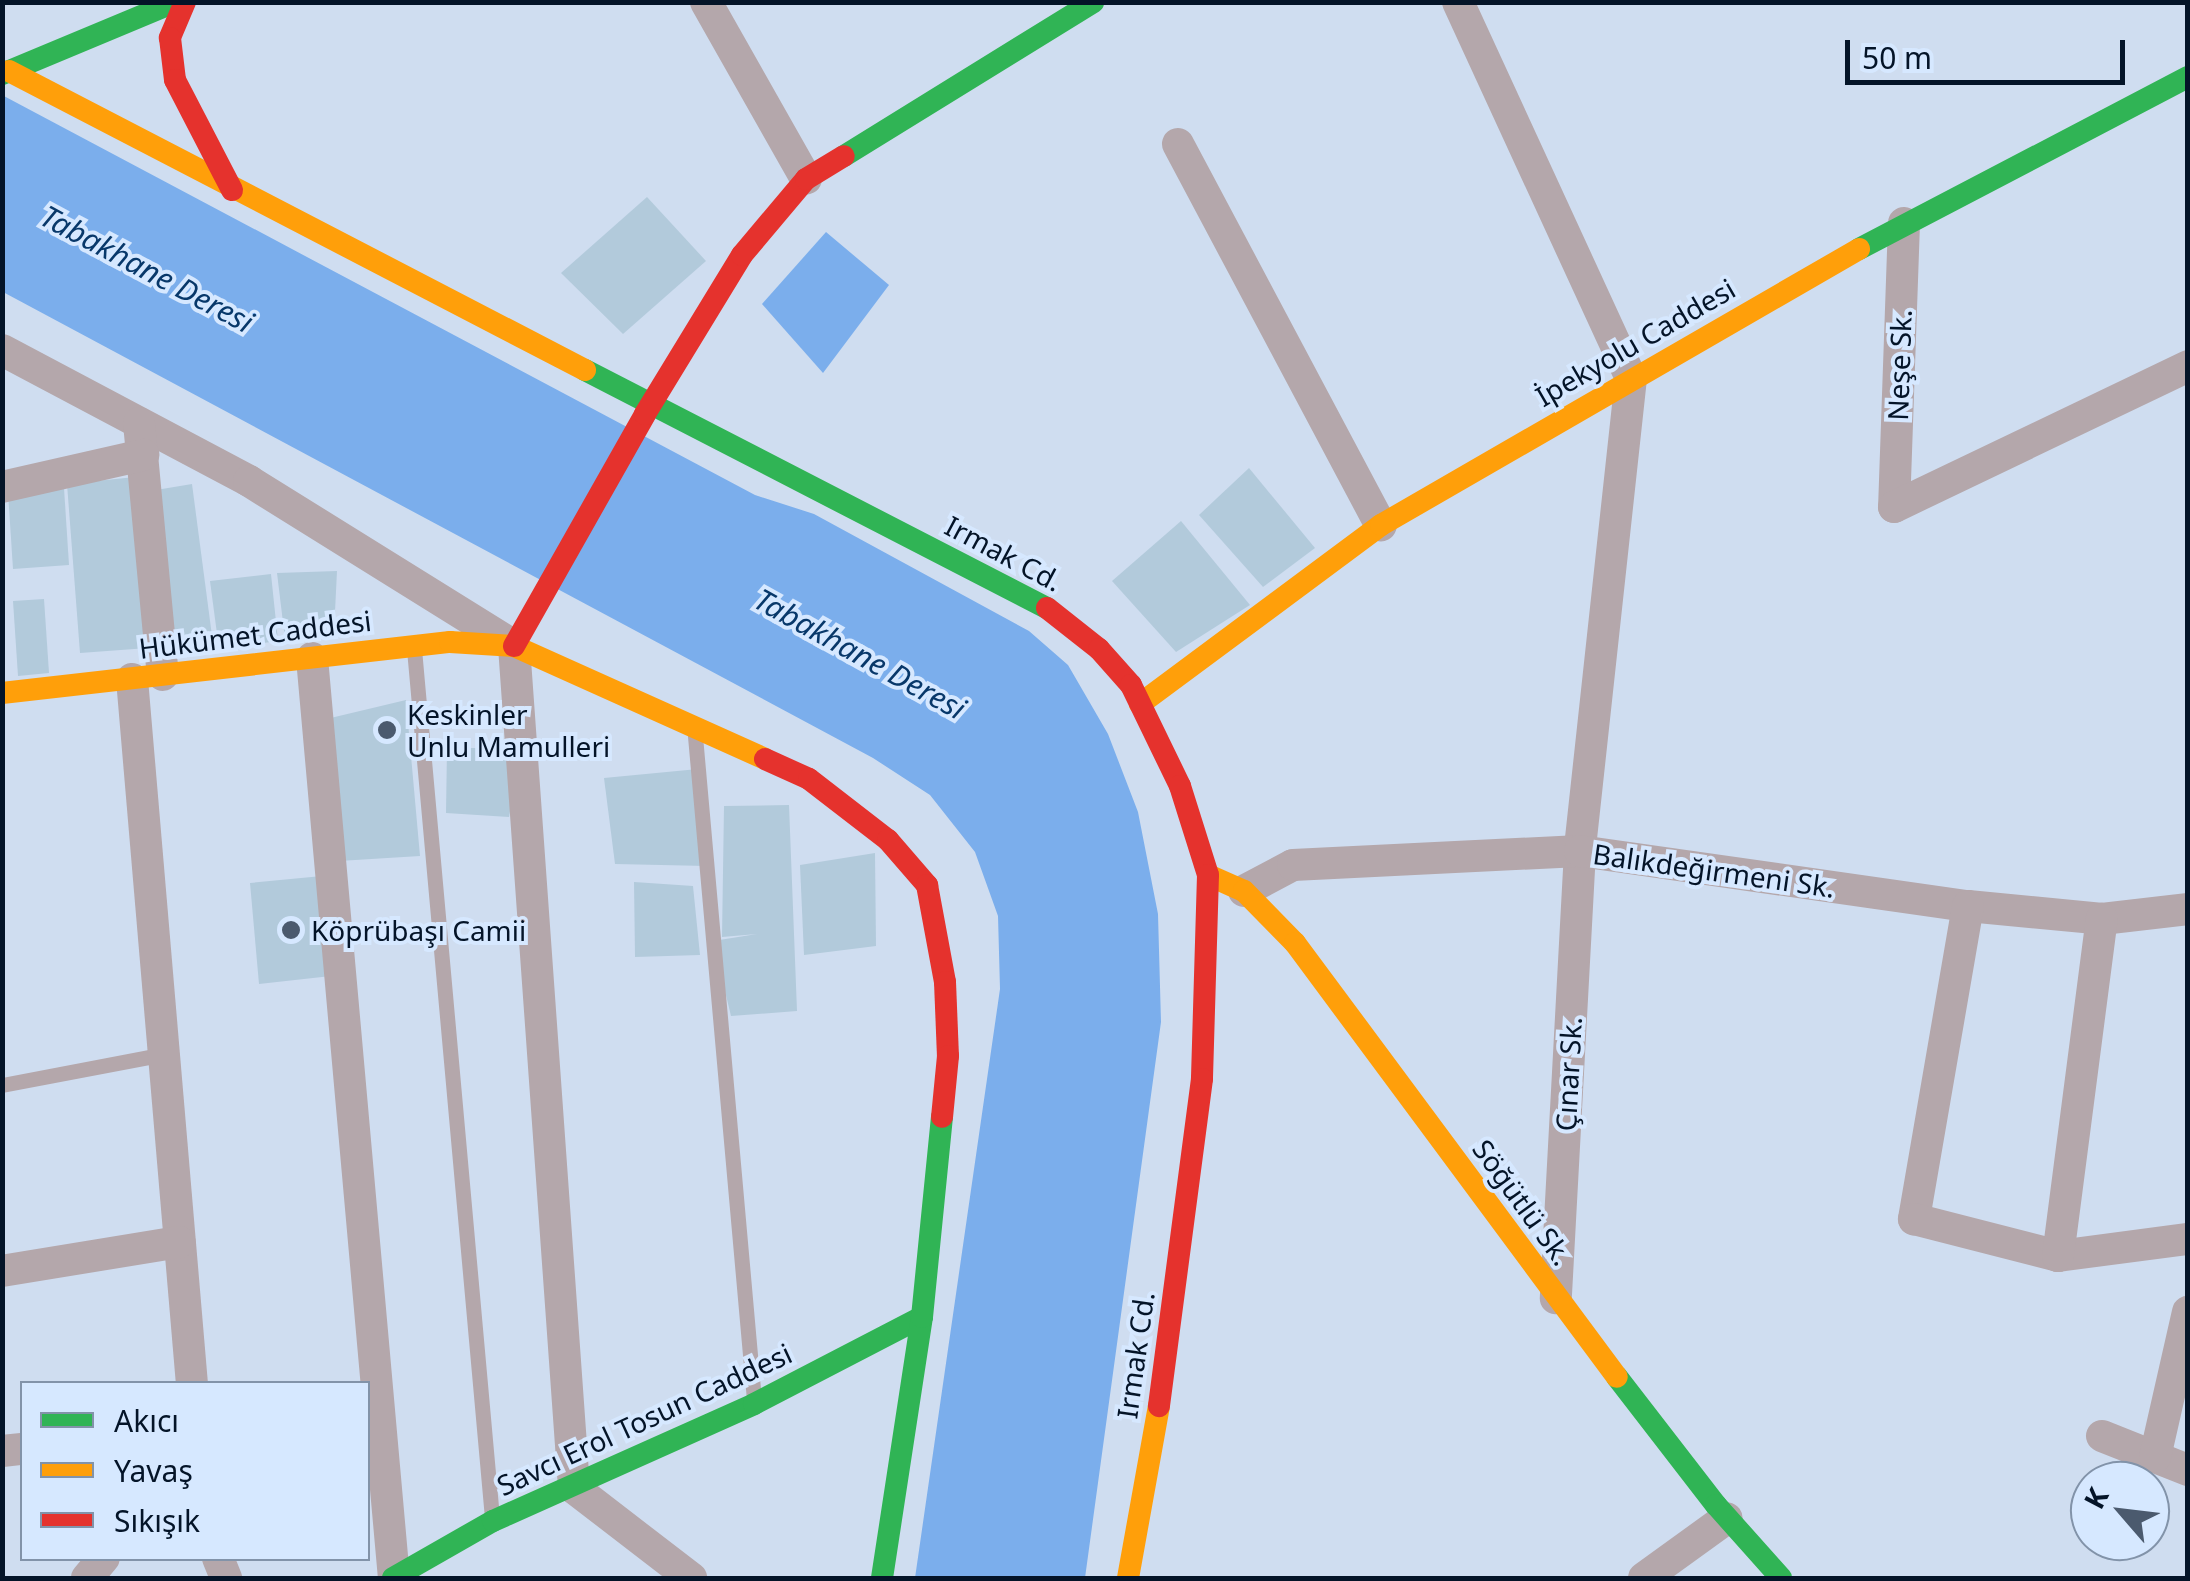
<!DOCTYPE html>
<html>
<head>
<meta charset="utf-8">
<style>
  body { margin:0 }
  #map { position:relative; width:2190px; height:1581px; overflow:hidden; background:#cfddf0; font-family:"Noto Sans",sans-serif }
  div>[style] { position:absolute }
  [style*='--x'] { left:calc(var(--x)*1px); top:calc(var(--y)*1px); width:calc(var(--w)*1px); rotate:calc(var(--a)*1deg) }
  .water>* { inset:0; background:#7baeec }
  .building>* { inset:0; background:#b2cadb }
  .lane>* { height:15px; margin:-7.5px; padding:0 7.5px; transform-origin:7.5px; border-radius:7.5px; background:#b4a7ab }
  .street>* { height:32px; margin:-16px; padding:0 16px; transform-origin:16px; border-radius:16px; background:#b4a7ab }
  .fast>* { height:22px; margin:-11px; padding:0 11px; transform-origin:11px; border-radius:11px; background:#30b455 }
  .slow>* { height:22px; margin:-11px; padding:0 11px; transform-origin:11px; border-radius:11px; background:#ff9f0a }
  .jam>* { height:22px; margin:-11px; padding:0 11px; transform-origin:11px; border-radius:11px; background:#e5322d }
  .dots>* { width:28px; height:28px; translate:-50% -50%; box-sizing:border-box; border:5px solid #d6e8ff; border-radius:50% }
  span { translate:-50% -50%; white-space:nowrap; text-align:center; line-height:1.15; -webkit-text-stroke:8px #d6e8ff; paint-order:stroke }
  .street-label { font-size:28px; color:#041428 }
  .poi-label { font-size:28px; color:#041428 }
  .left { translate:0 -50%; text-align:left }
  .water-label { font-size:30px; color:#08386a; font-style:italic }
  .frame { position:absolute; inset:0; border:5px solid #041428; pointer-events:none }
  .legend { position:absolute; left:20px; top:1381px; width:350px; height:180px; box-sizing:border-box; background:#d6e8ff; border:2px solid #8293a9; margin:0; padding:12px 18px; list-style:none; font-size:30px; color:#041428 }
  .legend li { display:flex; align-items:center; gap:20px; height:50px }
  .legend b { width:50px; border:2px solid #8293a9 }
  .north { position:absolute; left:2070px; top:1461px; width:100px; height:100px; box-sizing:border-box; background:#d6e8ff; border:2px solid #8293a9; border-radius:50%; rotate:298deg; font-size:28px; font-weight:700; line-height:40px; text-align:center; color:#041428 }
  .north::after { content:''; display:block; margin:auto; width:35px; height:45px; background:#4b5a6e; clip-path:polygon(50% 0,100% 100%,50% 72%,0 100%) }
  .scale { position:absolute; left:1845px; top:40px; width:280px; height:45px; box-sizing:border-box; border:5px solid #041428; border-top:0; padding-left:12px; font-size:30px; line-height:35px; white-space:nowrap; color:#041428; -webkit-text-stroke:8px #d6e8ff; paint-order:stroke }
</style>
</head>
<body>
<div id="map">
  <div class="water">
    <div style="clip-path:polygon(2px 95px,755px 495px,814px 514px,1029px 631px,1068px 665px,1108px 734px,1138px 812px,1158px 914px,1161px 1022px,1085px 1578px,915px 1578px,1000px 989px,998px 916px,975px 852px,930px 795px,873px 758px,3px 292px)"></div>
    <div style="clip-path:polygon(826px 232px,889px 285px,823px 373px,762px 304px)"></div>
  </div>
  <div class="building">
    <div style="clip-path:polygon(647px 197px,706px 261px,623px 334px,561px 273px)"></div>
    <div style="clip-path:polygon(1249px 468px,1315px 548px,1263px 587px,1199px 515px)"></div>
    <div style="clip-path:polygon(135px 477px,148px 648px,80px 653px,67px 484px)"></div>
    <div style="clip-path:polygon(192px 484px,214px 651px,171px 656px,150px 491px)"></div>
    <div style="clip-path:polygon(64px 488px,69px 565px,13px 569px,8px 492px)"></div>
    <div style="clip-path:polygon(1181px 521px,1250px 605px,1176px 652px,1112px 581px)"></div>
    <div style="clip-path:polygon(337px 571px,334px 632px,285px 639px,277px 573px)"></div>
    <div style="clip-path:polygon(271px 574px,278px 641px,219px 649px,210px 581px)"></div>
    <div style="clip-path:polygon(44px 599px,49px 673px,18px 676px,13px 601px)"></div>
    <div style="clip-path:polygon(406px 700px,420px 856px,339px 861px,318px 721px)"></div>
    <div style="clip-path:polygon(447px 748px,521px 748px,509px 817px,446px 813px)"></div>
    <div style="clip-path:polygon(698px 769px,707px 866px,615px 864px,604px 778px)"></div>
    <div style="clip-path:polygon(789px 805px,797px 1011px,731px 1016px,713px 941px,757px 934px,722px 937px,724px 806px)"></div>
    <div style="clip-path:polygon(875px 853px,876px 946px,804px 955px,800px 865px)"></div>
    <div style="clip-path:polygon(322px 876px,331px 976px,259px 984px,250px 883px)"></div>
    <div style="clip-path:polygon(634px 882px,693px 886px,700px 955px,635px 957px)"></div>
  </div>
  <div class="lane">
    <div style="--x:414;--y:649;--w:871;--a:84.87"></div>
    <div style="--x:695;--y:736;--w:667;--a:84.92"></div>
    <div style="--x:2;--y:1085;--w:165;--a:-10.8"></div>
  </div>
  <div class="street">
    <div style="--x:706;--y:2;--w:203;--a:60.5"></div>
    <div style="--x:1458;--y:2;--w:414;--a:65.3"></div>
    <div style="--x:1631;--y:378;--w:476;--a:96.2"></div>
    <div style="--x:1580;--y:851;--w:448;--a:93.1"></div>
    <div style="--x:1178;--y:144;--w:432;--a:62"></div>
    <div style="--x:1904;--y:223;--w:284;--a:92"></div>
    <div style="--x:1894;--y:507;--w:326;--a:-25.6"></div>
    <div style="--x:2;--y:350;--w:280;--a:27.9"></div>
    <div style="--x:249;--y:481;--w:312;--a:31.9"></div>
    <div style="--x:514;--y:646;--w:844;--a:85.92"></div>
    <div style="--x:574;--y:1488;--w:148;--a:37.6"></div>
    <div style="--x:139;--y:423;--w:253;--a:84.6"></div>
    <div style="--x:2;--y:487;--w:145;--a:-12.8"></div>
    <div style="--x:312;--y:658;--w:924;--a:84.91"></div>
    <div style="--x:132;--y:679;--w:708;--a:85.14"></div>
    <div style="--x:1244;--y:891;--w:55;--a:-28"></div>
    <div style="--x:1293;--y:865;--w:287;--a:-2.8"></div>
    <div style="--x:1580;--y:851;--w:392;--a:8.1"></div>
    <div style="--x:1968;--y:906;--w:135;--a:5.5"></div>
    <div style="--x:2102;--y:919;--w:87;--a:-6.6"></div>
    <div style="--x:1968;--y:906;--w:318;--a:99.8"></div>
    <div style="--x:1914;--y:1219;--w:149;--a:14.4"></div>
    <div style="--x:2058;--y:1256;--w:131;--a:-7.5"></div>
    <div style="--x:2058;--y:1256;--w:340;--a:-82.6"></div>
    <div style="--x:2;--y:1271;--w:180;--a:-9.3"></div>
    <div style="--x:2102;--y:1436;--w:92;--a:21.6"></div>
    <div style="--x:2;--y:1451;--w:20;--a:-6"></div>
    <div style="--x:2155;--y:1457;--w:149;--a:-77.2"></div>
    <div style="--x:218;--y:1558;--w:22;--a:68"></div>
    <div style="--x:87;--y:1578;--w:26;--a:-50"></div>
    <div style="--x:1644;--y:1578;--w:102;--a:-35.9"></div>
  </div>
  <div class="fast">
    <div style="--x:2;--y:74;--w:187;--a:-22.6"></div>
    <div style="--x:844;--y:156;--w:293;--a:-31.7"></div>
    <div style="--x:1859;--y:249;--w:371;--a:-27.6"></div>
    <div style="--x:585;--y:370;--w:520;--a:27.26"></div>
    <div style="--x:1617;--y:1377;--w:162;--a:52.3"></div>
    <div style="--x:1716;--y:1505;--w:98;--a:48.3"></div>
    <div style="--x:393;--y:1578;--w:115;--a:-29.7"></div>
    <div style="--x:493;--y:1521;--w:286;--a:-24.1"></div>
    <div style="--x:754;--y:1404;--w:189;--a:-27.4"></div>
    <div style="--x:882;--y:1578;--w:264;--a:-81.3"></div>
    <div style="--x:922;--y:1317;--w:201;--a:-84.3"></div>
  </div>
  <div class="slow">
    <div style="--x:9;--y:71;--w:649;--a:27.43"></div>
    <div style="--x:2;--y:693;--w:451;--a:-6.5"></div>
    <div style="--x:450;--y:642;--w:64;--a:3.6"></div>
    <div style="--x:514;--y:646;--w:275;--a:24.2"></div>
    <div style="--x:1140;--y:704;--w:300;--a:-36.6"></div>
    <div style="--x:1381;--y:525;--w:552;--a:-30"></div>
    <div style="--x:1208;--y:875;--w:39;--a:24"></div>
    <div style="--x:1244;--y:891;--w:73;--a:45.6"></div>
    <div style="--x:1295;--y:943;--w:540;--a:53.43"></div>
    <div style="--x:1128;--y:1578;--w:175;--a:-79.8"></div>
  </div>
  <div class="jam">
    <div style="--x:185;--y:2;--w:39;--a:113"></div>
    <div style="--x:170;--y:38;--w:42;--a:83.2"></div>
    <div style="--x:175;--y:80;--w:124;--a:62.6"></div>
    <div style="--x:1047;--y:608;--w:66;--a:38.3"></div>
    <div style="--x:1099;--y:649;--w:48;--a:48.4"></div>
    <div style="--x:1131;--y:685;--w:112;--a:64.1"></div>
    <div style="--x:1180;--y:786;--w:93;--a:72.5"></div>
    <div style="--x:1208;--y:875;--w:204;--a:91.7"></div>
    <div style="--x:1202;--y:1079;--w:330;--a:97.5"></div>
    <div style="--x:514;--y:646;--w:266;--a:-60.5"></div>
    <div style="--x:645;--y:414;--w:186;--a:-58.6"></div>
    <div style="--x:742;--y:255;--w:99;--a:-49.9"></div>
    <div style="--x:806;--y:179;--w:44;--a:-31.2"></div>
    <div style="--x:765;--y:759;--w:48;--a:24.4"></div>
    <div style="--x:809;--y:779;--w:100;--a:37.7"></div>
    <div style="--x:888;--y:840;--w:60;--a:49.1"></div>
    <div style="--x:927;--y:885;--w:99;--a:79.5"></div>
    <div style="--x:945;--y:982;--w:74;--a:87.7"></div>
    <div style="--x:948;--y:1056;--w:61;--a:95.6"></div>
  </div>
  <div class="dots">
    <div style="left:387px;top:730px;background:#4b5a6e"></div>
    <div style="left:291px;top:930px;background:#4b5a6e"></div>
  </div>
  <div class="street-label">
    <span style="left:1635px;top:342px;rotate:-30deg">İpekyolu Caddesi</span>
    <span style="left:1899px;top:365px;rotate:-88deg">Neşe Sk.</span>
    <span style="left:1004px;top:553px;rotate:28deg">Irmak Cd.</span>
    <span style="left:255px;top:634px;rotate:-7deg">Hükümet Caddesi</span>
    <span style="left:1714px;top:870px;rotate:8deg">Balıkdeğirmeni Sk.</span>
    <span style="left:1568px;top:1074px;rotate:-87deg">Çınar Sk.</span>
    <span style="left:1523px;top:1202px;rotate:54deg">Söğütlü Sk.</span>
    <span style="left:1135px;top:1355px;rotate:-82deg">Irmak Cd.</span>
    <span style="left:644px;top:1419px;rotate:-25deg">Savcı Erol Tosun Caddesi</span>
  </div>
  <div class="poi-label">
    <span class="left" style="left:407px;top:730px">Keskinler<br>Unlu Mamulleri</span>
    <span class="left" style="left:311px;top:930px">Köprübaşı Camii</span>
  </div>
  <div class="water-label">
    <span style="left:147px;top:269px;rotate:28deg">Tabakhane Deresi</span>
    <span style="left:860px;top:654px;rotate:29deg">Tabakhane Deresi</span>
  </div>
  <div class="frame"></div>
  <ul class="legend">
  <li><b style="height:12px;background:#30b455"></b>Akıcı</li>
  <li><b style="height:12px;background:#ff9f0a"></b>Yavaş</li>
  <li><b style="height:12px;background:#e5322d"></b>Sıkışık</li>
  </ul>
  <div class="north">K</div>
  <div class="scale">50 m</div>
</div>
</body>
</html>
